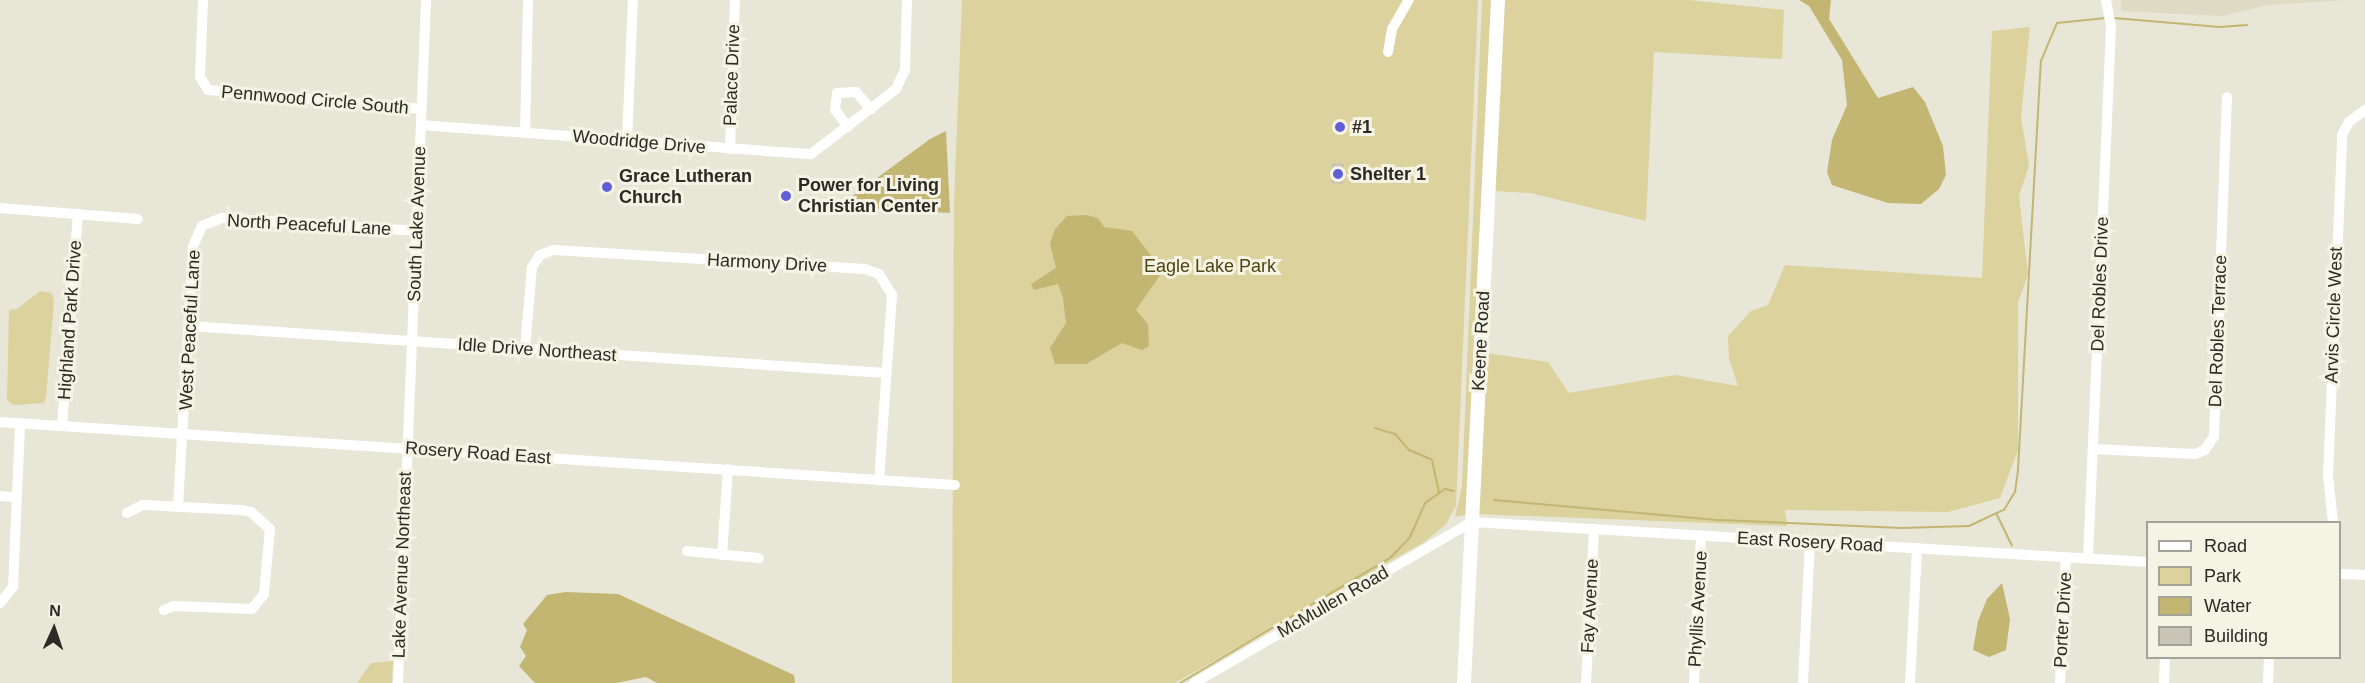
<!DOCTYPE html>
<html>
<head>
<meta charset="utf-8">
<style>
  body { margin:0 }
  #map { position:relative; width:2365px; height:683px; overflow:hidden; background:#e8e6d6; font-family:Arial,sans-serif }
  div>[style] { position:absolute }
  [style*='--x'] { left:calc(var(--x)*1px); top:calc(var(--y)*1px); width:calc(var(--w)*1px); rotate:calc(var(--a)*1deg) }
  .built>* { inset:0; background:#dedac4 }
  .green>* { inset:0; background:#dbd29d }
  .water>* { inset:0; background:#c2b672 }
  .stream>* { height:2px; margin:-1px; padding:0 1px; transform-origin:1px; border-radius:1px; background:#c2b672 }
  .building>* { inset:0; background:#c8c5b6 }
  .minor>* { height:10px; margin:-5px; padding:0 5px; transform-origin:5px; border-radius:5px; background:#fff }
  .major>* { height:14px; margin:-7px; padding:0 7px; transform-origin:7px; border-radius:7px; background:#fff }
  .dots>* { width:16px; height:16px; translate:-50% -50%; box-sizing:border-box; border:3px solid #f5f3e3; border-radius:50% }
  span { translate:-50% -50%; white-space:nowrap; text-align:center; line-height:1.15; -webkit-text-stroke:6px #f5f3e3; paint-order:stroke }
  .street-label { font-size:18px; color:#2b2a24 }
  .poi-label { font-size:18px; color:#2b2a24; font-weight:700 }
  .left { translate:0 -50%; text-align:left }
  .park-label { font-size:18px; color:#4e4510 }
  .legend { position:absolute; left:2146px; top:521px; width:195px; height:138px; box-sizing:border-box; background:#f5f3e3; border:2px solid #a4a397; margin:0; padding:8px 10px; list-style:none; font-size:18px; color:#2b2a24 }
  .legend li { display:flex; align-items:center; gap:12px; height:30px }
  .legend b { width:30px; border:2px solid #a4a397 }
  .north { position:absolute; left:24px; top:599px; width:60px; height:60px; -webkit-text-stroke:4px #f5f3e3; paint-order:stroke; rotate:3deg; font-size:16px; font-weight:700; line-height:24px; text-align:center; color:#2b2a24 }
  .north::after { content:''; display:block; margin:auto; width:21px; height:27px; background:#2b2a24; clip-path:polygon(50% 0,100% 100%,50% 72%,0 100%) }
</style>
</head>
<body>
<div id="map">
  <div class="built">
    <div style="clip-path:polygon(2121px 0,2347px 0,2268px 5px,2222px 16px,2121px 11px)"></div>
  </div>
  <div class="green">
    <div style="clip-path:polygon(962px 0,1478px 0,1456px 506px,1446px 524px,1423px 543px,1175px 683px,952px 683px,954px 203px)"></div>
    <div style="clip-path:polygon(1482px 0,1493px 0,1468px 514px,1455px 517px,1462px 486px)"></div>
    <div style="clip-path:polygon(1502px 0,1689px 0,1784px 10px,1782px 59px,1654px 52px,1646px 221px,1530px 193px,1493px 191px)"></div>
    <div style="clip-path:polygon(2030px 27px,2021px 117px,2029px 166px,2019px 196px,2028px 274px,2018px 303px,2018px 450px,2000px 498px,1948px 512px,1785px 510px,1787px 526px,1477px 514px,1485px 353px,1548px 362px,1569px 393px,1675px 375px,1738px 386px,1729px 359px,1728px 336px,1751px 311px,1768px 305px,1785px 265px,1982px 278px,1992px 31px)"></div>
    <div style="clip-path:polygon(40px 291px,52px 293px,54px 301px,46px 397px,44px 403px,14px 405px,7px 400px,9px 310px,17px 309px)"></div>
    <div style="clip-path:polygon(393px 661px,392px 683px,357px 683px,371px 663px)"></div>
  </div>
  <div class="water">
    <div style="clip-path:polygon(1799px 0,1831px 0,1829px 19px,1878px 98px,1913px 87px,1925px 102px,1943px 146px,1946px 175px,1939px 189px,1921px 204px,1888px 203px,1832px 185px,1827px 172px,1832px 140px,1847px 105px,1842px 60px,1809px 6px)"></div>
    <div style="clip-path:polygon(946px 131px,950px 213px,839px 206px,930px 139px)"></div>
    <div style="clip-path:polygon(1086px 215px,1098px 218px,1104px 227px,1132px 231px,1163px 271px,1136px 310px,1148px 324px,1149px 346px,1142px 350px,1122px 343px,1086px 364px,1055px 364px,1050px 348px,1066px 323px,1063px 298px,1058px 284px,1034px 290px,1031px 284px,1056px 268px,1050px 244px,1055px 229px,1067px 216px)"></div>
    <div style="clip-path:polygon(2002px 583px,2010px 619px,2006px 650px,1989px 657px,1973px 650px,1978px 621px,1987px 599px)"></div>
    <div style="clip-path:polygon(566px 592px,618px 594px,794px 675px,795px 683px,657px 683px,646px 677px,616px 683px,535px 683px,519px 666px,526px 656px,520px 647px,527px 630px,523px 624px,547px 595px)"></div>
  </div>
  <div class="stream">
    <div style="--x:2114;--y:18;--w:106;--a:4.9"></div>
    <div style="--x:2220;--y:27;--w:27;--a:-4"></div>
    <div style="--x:1375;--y:428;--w:21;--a:17"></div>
    <div style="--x:1395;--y:434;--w:21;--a:49"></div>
    <div style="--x:1409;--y:450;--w:25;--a:23"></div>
    <div style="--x:1432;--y:460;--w:33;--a:78"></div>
    <div style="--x:1494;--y:500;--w:227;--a:5.1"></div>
    <div style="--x:1720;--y:520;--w:181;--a:2.5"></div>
    <div style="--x:1901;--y:528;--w:68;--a:-1.7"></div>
    <div style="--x:1969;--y:526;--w:38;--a:-25"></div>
    <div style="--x:2004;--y:510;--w:21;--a:-59"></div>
    <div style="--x:2015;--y:492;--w:22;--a:-82"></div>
    <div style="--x:2018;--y:470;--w:410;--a:-86.8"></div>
    <div style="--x:2041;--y:61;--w:41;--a:-67.2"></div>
    <div style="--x:2057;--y:23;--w:49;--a:-5.8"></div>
    <div style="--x:1997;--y:515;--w:34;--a:64"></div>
    <div style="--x:1180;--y:683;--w:246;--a:-30.8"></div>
    <div style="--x:1391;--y:557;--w:28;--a:-46"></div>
    <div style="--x:1410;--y:537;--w:37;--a:-66"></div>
    <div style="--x:1425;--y:503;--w:24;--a:-35"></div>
    <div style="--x:1445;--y:489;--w:9;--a:13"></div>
  </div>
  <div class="building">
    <div style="clip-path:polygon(1332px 163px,1344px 164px,1343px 184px,1331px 183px)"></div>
  </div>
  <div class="minor">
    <div style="--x:203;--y:0;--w:77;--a:92.2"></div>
    <div style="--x:200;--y:77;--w:15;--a:58"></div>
    <div style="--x:208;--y:90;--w:214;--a:5.1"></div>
    <div style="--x:1388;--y:52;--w:23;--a:-80"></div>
    <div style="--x:1392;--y:29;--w:34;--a:-60"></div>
    <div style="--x:421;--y:125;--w:391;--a:4.3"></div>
    <div style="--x:811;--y:154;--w:107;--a:-37.4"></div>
    <div style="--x:896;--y:89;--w:21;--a:-65"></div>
    <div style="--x:905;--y:70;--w:70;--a:-88.4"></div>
    <div style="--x:848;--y:127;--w:21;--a:-127"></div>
    <div style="--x:835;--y:110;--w:17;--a:-83"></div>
    <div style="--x:837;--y:93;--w:19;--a:-3"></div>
    <div style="--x:856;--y:92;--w:23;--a:49"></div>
    <div style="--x:525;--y:133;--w:133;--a:-88.7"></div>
    <div style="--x:627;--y:141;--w:141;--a:-87.6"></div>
    <div style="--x:730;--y:149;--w:149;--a:-88.1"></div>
    <div style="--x:0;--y:208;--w:138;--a:4.6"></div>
    <div style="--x:189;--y:326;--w:698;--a:3.86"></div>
    <div style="--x:525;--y:349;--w:82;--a:-85.1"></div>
    <div style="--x:532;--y:267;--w:14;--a:-56"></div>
    <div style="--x:540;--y:255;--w:15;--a:-20"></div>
    <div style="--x:554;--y:250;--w:312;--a:3.5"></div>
    <div style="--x:865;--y:269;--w:15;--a:20"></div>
    <div style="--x:879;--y:274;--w:25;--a:58"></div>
    <div style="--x:892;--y:295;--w:186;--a:94"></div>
    <div style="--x:0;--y:422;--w:957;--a:3.77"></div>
    <div style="--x:62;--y:426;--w:213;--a:-85.7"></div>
    <div style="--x:2093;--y:449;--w:102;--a:2.8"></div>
    <div style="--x:2195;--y:454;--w:11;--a:-22"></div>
    <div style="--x:2205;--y:450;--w:17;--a:-57"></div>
    <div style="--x:2214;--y:436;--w:339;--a:-87.8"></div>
    <div style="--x:0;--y:496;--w:16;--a:4"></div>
    <div style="--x:178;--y:506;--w:260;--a:-86.7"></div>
    <div style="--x:193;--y:246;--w:22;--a:-66"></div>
    <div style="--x:202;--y:226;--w:22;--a:-22"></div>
    <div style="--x:222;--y:218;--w:195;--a:3.8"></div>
    <div style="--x:127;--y:513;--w:18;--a:-27"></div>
    <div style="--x:143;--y:505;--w:98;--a:2.9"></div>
    <div style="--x:241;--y:510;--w:10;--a:11"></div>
    <div style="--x:251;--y:512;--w:25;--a:42"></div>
    <div style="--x:270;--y:529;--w:65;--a:95.3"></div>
    <div style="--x:264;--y:594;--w:19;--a:129"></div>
    <div style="--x:252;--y:609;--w:78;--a:-177.8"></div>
    <div style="--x:174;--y:606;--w:11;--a:158"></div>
    <div style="--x:2333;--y:522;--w:46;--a:-96.2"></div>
    <div style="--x:2328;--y:476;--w:341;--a:-87.6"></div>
    <div style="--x:2342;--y:135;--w:15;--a:-62"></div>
    <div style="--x:2349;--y:122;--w:20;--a:-37"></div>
    <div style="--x:687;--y:551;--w:72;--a:5.6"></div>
    <div style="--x:722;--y:555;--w:86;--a:-86"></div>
    <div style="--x:2088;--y:558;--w:532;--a:-87.52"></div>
    <div style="--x:2111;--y:26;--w:26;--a:-101"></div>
    <div style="--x:2340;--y:574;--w:25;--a:2"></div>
    <div style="--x:0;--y:603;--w:21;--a:-51"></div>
    <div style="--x:13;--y:587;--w:163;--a:-87.5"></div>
    <div style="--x:398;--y:683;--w:684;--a:-87.65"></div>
    <div style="--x:1194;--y:683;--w:321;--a:-30.1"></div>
    <div style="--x:1472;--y:522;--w:677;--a:3.39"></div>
    <div style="--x:1586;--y:683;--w:154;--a:-87"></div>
    <div style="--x:1694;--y:683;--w:148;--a:-87.3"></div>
    <div style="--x:1803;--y:683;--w:142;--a:-87.2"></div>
    <div style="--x:1910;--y:683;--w:135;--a:-87"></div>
    <div style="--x:2060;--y:683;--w:126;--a:-87.3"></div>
    <div style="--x:2164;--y:683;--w:25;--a:-88"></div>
    <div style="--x:2268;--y:683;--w:25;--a:-88"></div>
  </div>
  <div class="major">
    <div style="--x:1464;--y:683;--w:684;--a:-87.15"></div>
  </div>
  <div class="dots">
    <div style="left:1340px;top:127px;background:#605fd7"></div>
    <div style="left:1338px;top:174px;background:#605fd7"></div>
    <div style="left:607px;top:187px;background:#605fd7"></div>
    <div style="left:786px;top:196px;background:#605fd7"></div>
  </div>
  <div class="street-label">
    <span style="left:732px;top:75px;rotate:-88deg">Palace Drive</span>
    <span style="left:315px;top:100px;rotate:5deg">Pennwood Circle South</span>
    <span style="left:639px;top:142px;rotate:5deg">Woodridge Drive</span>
    <span style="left:417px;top:224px;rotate:-88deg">South Lake Avenue</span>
    <span style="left:309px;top:225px;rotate:3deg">North Peaceful Lane</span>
    <span style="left:767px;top:263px;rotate:3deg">Harmony Drive</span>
    <span style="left:2100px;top:284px;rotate:-88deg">Del Robles Drive</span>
    <span style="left:2334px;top:315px;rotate:-88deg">Arvis Circle West</span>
    <span style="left:70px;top:320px;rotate:-86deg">Highland Park Drive</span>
    <span style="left:190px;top:330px;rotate:-87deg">West Peaceful Lane</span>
    <span style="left:2218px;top:331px;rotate:-88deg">Del Robles Terrace</span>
    <span style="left:1481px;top:341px;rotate:-87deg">Keene Road</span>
    <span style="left:537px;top:350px;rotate:4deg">Idle Drive Northeast</span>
    <span style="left:478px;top:453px;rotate:4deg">Rosery Road East</span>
    <span style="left:1810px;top:542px;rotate:3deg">East Rosery Road</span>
    <span style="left:402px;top:565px;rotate:-88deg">Lake Avenue Northeast</span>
    <span style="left:1333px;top:602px;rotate:-30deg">McMullen Road</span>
    <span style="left:1590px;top:606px;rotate:-87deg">Fay Avenue</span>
    <span style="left:1698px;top:609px;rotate:-87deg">Phyllis Avenue</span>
    <span style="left:2063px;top:620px;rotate:-87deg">Porter Drive</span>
  </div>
  <div class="poi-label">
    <span class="left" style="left:1352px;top:127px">#1</span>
    <span class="left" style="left:1350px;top:174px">Shelter 1</span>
    <span class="left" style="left:619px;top:187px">Grace Lutheran<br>Church</span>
    <span class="left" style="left:798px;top:196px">Power for Living<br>Christian Center</span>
  </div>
  <div class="park-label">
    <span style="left:1210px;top:266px">Eagle Lake Park</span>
  </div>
  <ul class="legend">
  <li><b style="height:8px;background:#fff"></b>Road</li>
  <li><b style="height:16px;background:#dbd29d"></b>Park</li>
  <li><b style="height:16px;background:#c2b672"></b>Water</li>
  <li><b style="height:16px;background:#c8c5b6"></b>Building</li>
  </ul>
  <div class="north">N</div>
</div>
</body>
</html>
